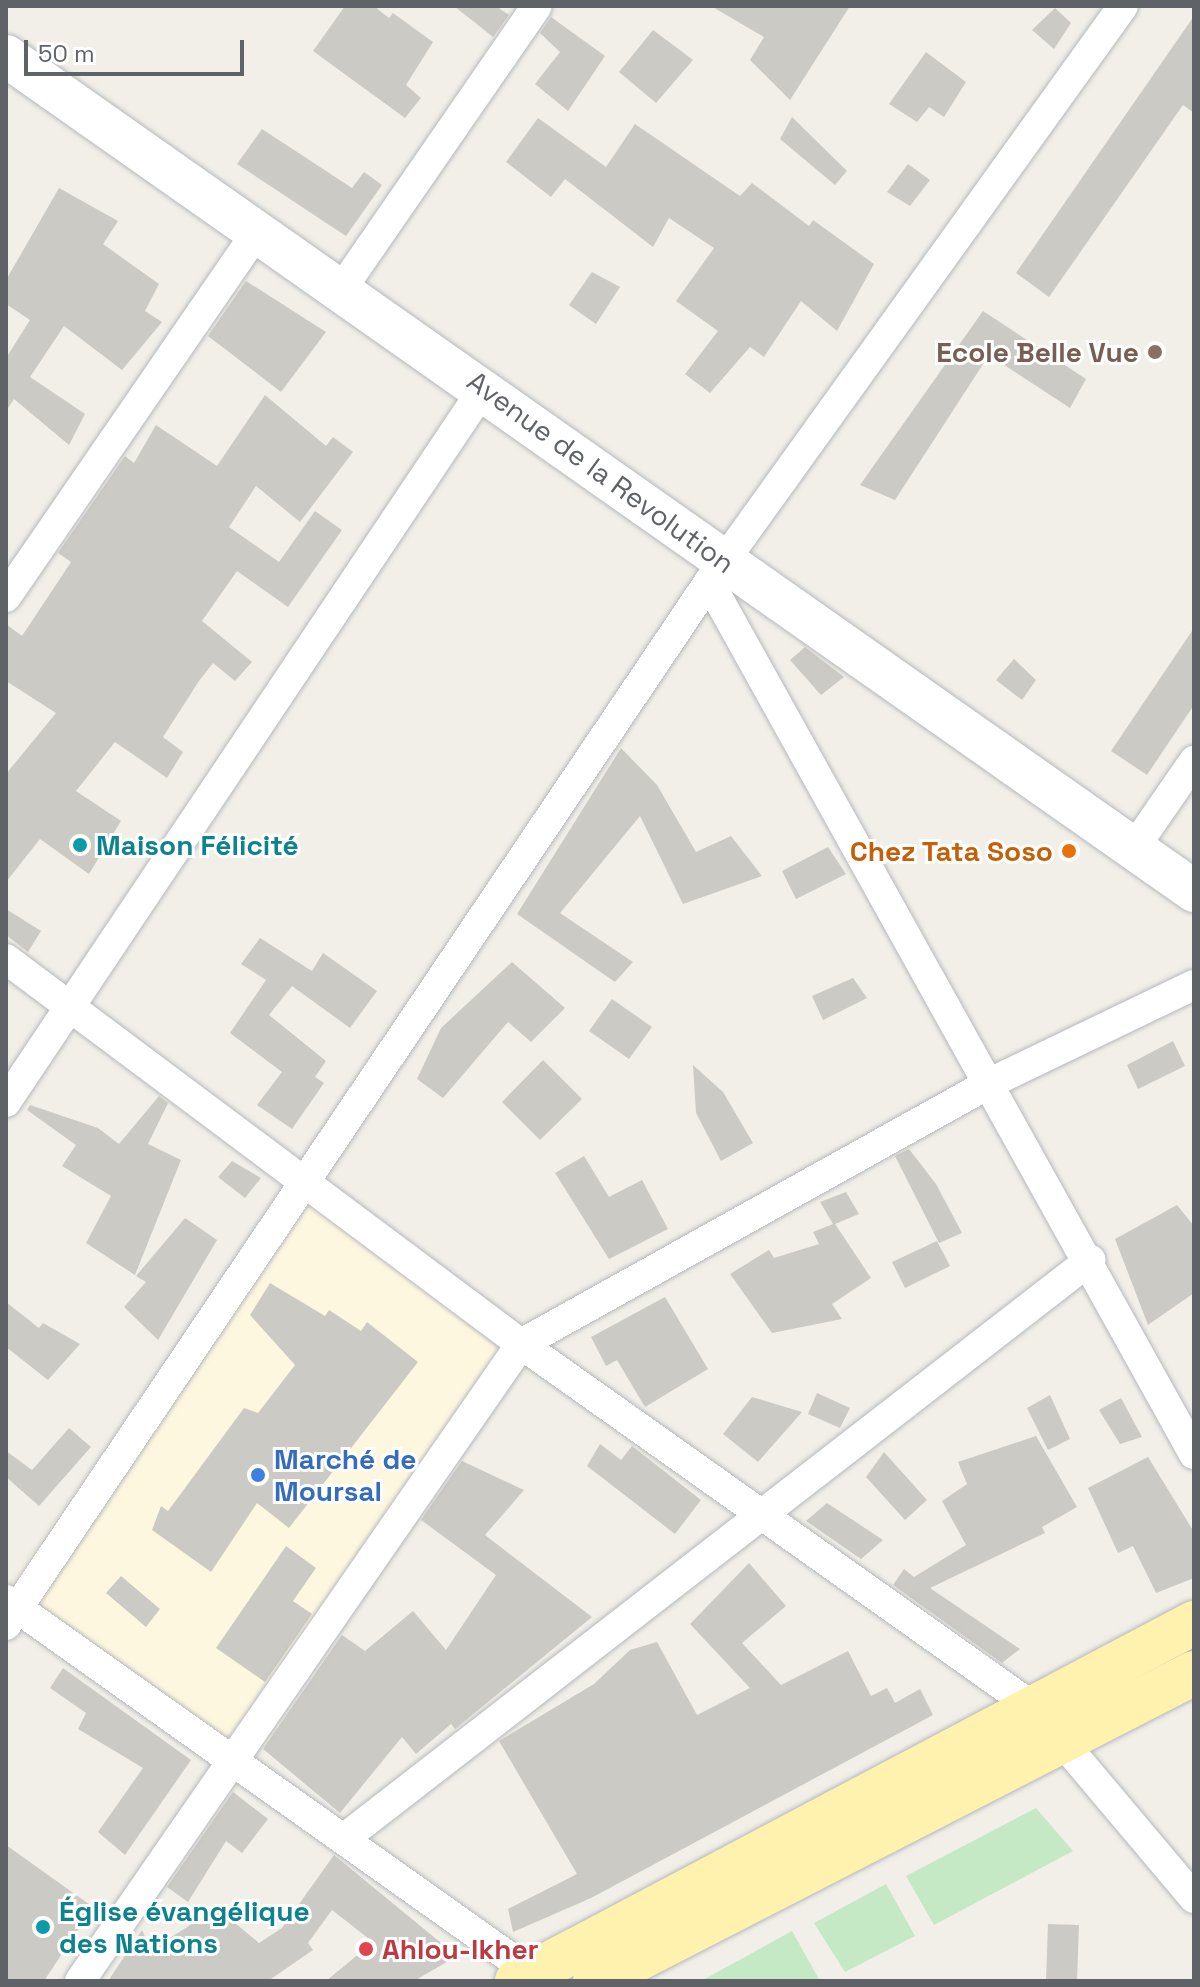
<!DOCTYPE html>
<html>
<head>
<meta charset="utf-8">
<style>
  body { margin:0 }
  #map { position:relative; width:1200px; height:1987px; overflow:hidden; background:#f1efe8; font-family:"Space Grotesk",sans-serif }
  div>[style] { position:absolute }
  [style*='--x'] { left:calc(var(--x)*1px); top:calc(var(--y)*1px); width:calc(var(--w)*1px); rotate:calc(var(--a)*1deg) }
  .commercial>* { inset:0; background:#fef7e0 }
  .green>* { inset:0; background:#c5e8c5 }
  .building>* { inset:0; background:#cccac5 }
  .roads { filter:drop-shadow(0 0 2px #b5b8bc) drop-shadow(0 0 2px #b5b8bc) }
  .street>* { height:30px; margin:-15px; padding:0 15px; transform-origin:15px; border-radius:15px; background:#fff }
  .secondary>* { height:42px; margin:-21px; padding:0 21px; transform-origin:21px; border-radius:21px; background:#fff }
  .primary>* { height:44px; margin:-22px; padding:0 22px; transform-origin:22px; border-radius:22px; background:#fff2af }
  .dots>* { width:22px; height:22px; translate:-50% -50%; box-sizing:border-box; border:4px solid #fff; border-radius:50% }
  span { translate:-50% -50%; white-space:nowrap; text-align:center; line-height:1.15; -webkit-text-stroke:6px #fff; paint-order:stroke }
  .education-label { font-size:28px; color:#785e54; font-weight:700 }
  .right { translate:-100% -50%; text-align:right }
  .street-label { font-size:28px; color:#5f6368 }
  .culture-label { font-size:28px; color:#0d838f; font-weight:700 }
  .left { translate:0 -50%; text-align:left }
  .food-label { font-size:28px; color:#c56008; font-weight:700 }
  .shop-label { font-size:28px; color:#366cbe; font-weight:700 }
  .health-label { font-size:28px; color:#be3a42; font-weight:700 }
  .frame { position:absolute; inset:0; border:8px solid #5f6368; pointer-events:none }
  .scale { position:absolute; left:24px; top:40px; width:220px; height:36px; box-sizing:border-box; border:4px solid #5f6368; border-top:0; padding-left:10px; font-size:24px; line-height:28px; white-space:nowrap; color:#5f6368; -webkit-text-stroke:6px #fff; paint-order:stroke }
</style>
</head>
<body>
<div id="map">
  <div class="commercial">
    <div style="clip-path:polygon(290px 1183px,510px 1358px,231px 1760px,6px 1591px)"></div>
  </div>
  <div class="green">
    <div style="clip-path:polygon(1036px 1808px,1073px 1851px,934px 1925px,906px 1876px)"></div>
    <div style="clip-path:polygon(886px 1884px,915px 1936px,845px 1972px,814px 1923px)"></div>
    <div style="clip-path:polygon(792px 1931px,820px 1981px,701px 1981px)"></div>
  </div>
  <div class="building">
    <div style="clip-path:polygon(345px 6px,374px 6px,389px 18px,393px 13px,433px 42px,406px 85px,421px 98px,405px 118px,313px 51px)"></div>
    <div style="clip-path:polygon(454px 6px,496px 6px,509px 15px,493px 37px)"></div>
    <div style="clip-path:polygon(711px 6px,850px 6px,790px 100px,750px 60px,764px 37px)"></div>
    <div style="clip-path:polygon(1055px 8px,1071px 23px,1054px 49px,1032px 30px)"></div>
    <div style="clip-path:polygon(1194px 16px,1194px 113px,1183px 105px,1049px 297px,1016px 273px)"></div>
    <div style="clip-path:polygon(551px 17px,605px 56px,568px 111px,535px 84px,560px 52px,540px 33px)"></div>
    <div style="clip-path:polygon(653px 30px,693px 60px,656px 103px,619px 72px)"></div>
    <div style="clip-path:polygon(926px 52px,966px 82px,944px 117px,929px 107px,917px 122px,889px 104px)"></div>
    <div style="clip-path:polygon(792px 117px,847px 171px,835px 185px,780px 139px)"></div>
    <div style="clip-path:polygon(538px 118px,606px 167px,635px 124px,740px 196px,752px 183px,809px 226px,813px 220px,874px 264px,837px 331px,801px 301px,764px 357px,750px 347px,710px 393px,685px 374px,718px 331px,676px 301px,714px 248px,669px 218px,653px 247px,565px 179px,551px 197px,506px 162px)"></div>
    <div style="clip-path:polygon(262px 129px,352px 188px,364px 172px,382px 185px,346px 236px,237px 164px)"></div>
    <div style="clip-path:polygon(908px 164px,930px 180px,910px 206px,887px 192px)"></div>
    <div style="clip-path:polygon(59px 188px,118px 221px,103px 244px,159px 284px,145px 311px,162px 322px,122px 370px,64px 326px,30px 377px,85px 414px,69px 445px,14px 399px,6px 411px,6px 358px,30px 320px,6px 304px,6px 280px)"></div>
    <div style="clip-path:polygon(592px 272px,620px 287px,596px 324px,569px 305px)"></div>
    <div style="clip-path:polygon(246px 281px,326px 332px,281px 392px,208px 336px)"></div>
    <div style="clip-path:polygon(983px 311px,1086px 379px,1070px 408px,989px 355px,895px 500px,860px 485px)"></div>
    <div style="clip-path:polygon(265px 395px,326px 446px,333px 437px,353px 452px,300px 522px,256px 486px,229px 527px,279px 562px,315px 511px,342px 530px,288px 607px,237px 571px,202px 621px,252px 662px,235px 681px,213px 663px,199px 681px,163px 737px,183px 752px,167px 778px,115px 742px,76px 791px,121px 821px,89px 874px,40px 839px,6px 882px,6px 774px,56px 713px,6px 681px,6px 624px,22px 636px,71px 562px,58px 553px,125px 456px,134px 463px,156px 425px,217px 466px)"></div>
    <div style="clip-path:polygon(1194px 628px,1194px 705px,1147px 775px,1111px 751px)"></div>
    <div style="clip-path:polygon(805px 647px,844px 677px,821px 695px,790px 660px)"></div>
    <div style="clip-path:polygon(1014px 659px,1036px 680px,1022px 700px,996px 680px)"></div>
    <div style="clip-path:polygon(621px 748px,657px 785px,696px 852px,731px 836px,762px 876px,683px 904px,640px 816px,560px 913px,633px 962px,615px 982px,517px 914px)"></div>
    <div style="clip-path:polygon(828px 847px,846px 874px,796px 899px,782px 871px)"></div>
    <div style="clip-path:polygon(6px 909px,41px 931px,28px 952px,6px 935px)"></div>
    <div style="clip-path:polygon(260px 938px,312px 971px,323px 953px,377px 991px,350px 1028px,292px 986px,269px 1015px,326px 1061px,315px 1077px,324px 1083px,292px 1129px,257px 1105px,282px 1072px,230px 1033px,266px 980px,241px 964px)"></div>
    <div style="clip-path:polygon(512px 962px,565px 1008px,531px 1042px,508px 1022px,443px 1098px,417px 1079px,441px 1028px)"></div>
    <div style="clip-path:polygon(853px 978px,867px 998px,823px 1020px,812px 996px)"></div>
    <div style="clip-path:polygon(612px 999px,652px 1027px,629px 1059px,589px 1031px)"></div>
    <div style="clip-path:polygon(1173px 1041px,1185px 1066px,1138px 1089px,1127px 1065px)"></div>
    <div style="clip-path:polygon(543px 1060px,582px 1099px,540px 1140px,502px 1102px)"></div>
    <div style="clip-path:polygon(693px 1065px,723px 1092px,753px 1143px,721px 1161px,696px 1113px)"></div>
    <div style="clip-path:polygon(159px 1096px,168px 1103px,148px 1144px,181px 1160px,135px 1275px,86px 1243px,111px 1196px,62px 1166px,76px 1145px,27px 1110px,30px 1105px,98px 1128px,119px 1144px)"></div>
    <div style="clip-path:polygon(909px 1149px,936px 1184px,962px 1233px,939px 1243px,895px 1156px)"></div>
    <div style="clip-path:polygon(584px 1156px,609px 1197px,642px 1180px,668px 1229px,609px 1259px,555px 1173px)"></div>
    <div style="clip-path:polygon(232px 1161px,261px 1178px,245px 1198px,218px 1177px)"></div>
    <div style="clip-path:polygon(846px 1192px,859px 1214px,835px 1224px,871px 1278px,832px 1304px,842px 1319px,772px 1333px,730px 1274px,769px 1250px,774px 1258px,819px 1244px,813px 1232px,833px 1224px,820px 1202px)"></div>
    <div style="clip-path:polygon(1177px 1205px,1194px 1226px,1194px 1293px,1148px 1325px,1115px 1239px)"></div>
    <div style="clip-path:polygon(185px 1218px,217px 1240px,158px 1340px,124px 1307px,146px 1282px,136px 1276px)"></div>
    <div style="clip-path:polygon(937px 1241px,950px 1266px,905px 1288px,892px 1262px)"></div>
    <div style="clip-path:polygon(270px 1283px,325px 1316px,329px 1310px,361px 1331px,367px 1322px,418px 1362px,289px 1528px,257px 1503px,211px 1572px,152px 1530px,161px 1506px,168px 1511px,244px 1408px,258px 1413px,295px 1365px,250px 1315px)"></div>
    <div style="clip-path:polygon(665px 1297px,708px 1369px,645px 1407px,617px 1360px,606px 1366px,591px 1337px)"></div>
    <div style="clip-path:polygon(6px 1302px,39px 1328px,43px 1323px,80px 1344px,48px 1380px,6px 1347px)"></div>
    <div style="clip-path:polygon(817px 1393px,850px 1408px,840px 1428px,808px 1414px)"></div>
    <div style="clip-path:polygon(1050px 1395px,1070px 1439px,1048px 1450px,1027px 1408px)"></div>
    <div style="clip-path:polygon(752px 1397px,802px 1412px,758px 1462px,723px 1434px)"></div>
    <div style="clip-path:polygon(1121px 1398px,1142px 1437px,1120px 1444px,1099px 1410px)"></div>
    <div style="clip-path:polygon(69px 1428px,91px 1447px,39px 1506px,6px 1477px,6px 1451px,32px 1470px)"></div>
    <div style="clip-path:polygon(1036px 1436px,1077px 1507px,1042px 1527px,1045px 1533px,930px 1588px,1020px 1649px,1002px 1663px,893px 1585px,904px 1569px,914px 1577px,966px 1545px,942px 1501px,967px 1484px,958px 1462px)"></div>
    <div style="clip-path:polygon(600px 1444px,621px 1460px,632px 1446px,701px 1500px,675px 1534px,587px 1466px)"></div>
    <div style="clip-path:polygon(884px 1452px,927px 1500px,905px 1520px,866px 1477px)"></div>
    <div style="clip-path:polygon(1148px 1457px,1194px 1532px,1194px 1578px,1156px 1593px,1133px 1546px,1118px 1553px,1088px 1488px)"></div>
    <div style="clip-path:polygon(462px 1461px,524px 1490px,485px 1535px,592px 1617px,455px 1729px,451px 1724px,416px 1754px,402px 1737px,340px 1813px,263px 1749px,342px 1635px,365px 1651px,413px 1611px,446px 1650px,496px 1575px,421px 1520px)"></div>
    <div style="clip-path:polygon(827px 1503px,883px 1540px,861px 1559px,806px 1521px)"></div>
    <div style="clip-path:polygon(286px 1546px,316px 1568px,293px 1601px,312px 1614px,265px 1682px,216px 1648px)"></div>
    <div style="clip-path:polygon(749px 1563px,786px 1606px,742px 1643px,781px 1685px,848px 1651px,871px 1696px,887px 1688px,895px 1703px,920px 1689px,933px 1715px,591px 1898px,513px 1932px,508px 1909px,577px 1874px,499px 1741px,594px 1684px,630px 1650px,657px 1642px,697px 1715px,750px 1688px,690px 1624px)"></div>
    <div style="clip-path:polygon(121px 1576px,160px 1609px,146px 1627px,106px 1593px)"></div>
    <div style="clip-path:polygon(63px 1668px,191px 1760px,125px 1855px,98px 1832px,143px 1768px,78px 1729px,86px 1713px,50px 1688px)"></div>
    <div style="clip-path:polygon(233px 1792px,268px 1819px,242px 1853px,226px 1841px,188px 1902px,167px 1887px)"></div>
    <div style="clip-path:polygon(6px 1845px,93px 1907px,44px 1981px,6px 1981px)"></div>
    <div style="clip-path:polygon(334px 1855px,457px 1956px,414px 1981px,326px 1981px,373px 1942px,332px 1910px,308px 1943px,313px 1950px,268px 1981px,108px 1981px,142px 1930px,151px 1950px,217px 1908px,259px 1943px,282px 1928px)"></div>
    <div style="clip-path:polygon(1048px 1924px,1079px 1925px,1077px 1981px,1046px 1981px)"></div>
  </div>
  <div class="roads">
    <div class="street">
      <div style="--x:343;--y:287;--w:341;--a:-55.4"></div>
      <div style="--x:709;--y:582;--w:998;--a:60.92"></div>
      <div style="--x:6;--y:597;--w:448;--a:-55.5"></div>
      <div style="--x:1134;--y:848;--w:106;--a:-55.4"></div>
      <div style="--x:6;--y:959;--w:643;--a:36.78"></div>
      <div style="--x:521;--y:1344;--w:628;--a:35.34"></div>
      <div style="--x:1033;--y:1707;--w:250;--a:49.9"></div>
      <div style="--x:6;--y:1102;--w:859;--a:-56.2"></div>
      <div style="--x:6;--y:1600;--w:658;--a:35.36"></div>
      <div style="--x:6;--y:1625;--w:1258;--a:-56.02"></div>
      <div style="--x:709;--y:582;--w:709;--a:-54.29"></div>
      <div style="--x:346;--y:1837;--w:942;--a:-37.79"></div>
      <div style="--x:80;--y:1981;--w:775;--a:-55.3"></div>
      <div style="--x:521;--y:1344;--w:537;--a:-29.1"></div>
      <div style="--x:990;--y:1083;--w:226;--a:-25.7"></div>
    </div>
    <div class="secondary">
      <div style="--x:6;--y:56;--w:1452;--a:35.1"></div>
    </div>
    <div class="primary">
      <div style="--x:517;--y:1981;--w:766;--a:-27.87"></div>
      <div style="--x:595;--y:1981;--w:674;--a:-27.21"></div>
    </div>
  </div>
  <div class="dots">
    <div style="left:1155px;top:352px;background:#8d6e63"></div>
    <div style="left:80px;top:845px;background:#0f9aa8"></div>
    <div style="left:1069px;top:851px;background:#e8710a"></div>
    <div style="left:258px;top:1475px;background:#3f7fe0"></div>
    <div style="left:43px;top:1927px;background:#0f9aa8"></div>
    <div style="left:366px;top:1949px;background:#e0444e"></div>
  </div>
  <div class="education-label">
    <span class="right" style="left:1139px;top:352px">Ecole Belle Vue</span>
  </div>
  <div class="street-label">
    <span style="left:601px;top:472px;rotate:36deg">Avenue de la Revolution</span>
  </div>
  <div class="culture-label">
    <span class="left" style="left:96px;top:845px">Maison Félicité</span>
    <span class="left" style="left:59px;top:1927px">Église évangélique<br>des Nations</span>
  </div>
  <div class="food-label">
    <span class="right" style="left:1053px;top:851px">Chez Tata Soso</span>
  </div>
  <div class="shop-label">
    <span class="left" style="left:274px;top:1475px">Marché de<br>Moursal</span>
  </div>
  <div class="health-label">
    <span class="left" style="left:382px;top:1949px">Ahlou-lkher</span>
  </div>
  <div class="frame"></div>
  <div class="scale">50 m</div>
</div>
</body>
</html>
